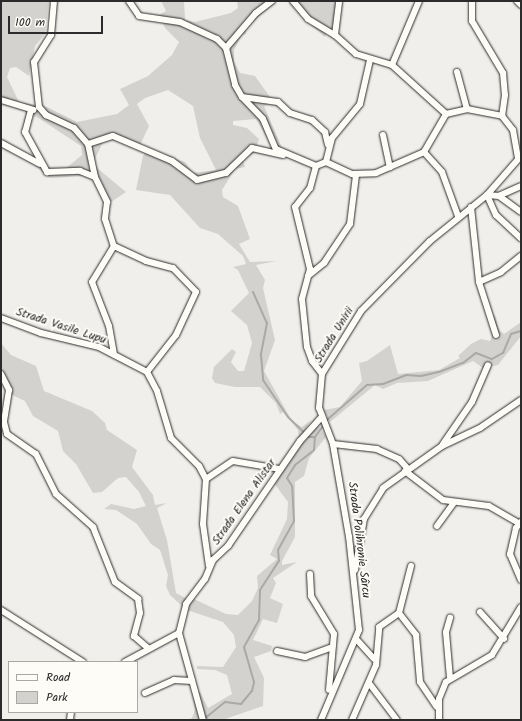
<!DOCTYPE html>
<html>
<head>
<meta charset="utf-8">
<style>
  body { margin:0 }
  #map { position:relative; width:522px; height:721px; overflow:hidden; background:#f0efeb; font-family:Kalam,sans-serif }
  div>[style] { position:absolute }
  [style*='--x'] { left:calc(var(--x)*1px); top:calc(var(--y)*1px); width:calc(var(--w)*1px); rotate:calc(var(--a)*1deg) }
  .green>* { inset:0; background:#d3d2cf }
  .stream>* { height:2px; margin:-1px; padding:0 1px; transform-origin:1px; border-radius:1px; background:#aaa9a7 }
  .roads { filter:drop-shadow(0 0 1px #2b2b2b) drop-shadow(0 0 1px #2b2b2b) }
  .street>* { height:6px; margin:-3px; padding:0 3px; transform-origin:3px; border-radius:3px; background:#fdfcf7 }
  span { translate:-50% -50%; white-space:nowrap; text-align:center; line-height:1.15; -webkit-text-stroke:4px #fdfcf7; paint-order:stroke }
  .street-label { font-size:12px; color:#2b2b2b }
  .frame { position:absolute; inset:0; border:2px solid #2b2b2b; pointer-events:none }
  .legend { position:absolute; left:8px; top:661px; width:130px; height:52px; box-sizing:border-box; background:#fdfcf7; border:1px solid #a9a8a5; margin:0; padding:5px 7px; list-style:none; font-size:12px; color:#2b2b2b }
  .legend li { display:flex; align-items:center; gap:8px; height:20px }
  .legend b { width:20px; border:1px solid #a9a8a5 }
  .scale { position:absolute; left:8px; top:16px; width:95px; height:18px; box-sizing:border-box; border:2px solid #2b2b2b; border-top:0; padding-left:5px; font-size:12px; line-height:14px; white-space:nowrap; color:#2b2b2b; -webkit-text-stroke:3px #fdfcf7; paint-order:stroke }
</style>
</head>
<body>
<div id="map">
  <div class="green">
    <div style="clip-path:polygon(1px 1px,49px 1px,45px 34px,35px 46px,29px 76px,16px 67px,10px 68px,7px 77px,19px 102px,47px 107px,77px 122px,117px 114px,129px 105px,120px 89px,148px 76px,172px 55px,179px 42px,165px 28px,159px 15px,166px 11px,161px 1px,184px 1px,185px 20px,195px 22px,231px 13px,238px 8px,237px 1px,277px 1px,246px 28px,246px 34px,242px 35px,234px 50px,234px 62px,240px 73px,255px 76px,270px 97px,277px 100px,264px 106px,283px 150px,275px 151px,256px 119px,233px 121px,233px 125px,247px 128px,259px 139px,255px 152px,243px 160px,245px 167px,235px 169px,222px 190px,223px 197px,238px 206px,250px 239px,239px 244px,250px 262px,277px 261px,256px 265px,265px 280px,263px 288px,275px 340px,264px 371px,292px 421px,302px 427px,311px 420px,299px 440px,298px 430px,283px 412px,280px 414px,276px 403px,260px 387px,235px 387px,215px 383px,212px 378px,214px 367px,232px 349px,236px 352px,231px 362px,238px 371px,244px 371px,252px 343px,247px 325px,231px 311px,249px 293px,238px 270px,233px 267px,246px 264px,243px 256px,218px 234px,200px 228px,170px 195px,136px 190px,143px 156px,148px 149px,185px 162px,193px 173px,216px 170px,200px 138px,193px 106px,168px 90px,145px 98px,137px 104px,149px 126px,140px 145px,146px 147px,144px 152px,111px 139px,103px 142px,94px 161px,97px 168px,126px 192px,111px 202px,105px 204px,96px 182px,86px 176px,50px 178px,36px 167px,41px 159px,47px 167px,65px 169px,82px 155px,81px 146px,37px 117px,32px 116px,28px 124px,24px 122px,27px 110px,1px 98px)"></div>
    <div style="clip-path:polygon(289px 1px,337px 1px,333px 29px,328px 29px,325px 37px,304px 19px)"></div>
    <div style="clip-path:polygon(490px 316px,495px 316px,499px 330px,504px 334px,521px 322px,521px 336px,498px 365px,483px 368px,473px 361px,428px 381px,397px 383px,383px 389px,375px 385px,330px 422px,324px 410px,340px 407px,362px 381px,359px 363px,367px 361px,390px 345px,398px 374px,439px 370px,460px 358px,458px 356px,471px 344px,481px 339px,490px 341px,493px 332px)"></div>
    <div style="clip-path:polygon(1px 343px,11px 355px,36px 366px,44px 391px,92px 411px,105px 423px,107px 430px,137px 450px,132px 467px,153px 495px,155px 505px,167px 503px,157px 508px,167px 540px,176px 593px,187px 599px,183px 607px,170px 595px,166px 586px,168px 575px,160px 550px,151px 544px,137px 524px,116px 510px,104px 509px,111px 504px,134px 509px,146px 506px,139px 492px,126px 477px,118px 478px,102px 492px,93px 493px,76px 464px,63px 451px,58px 431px,33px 416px,25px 401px,8px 393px,1px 379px)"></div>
    <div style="clip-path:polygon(319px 426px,326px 437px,309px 458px,304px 476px,295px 482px,295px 537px,282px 561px,282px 565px,297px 562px,273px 578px,276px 583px,270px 598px,283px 604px,277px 623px,263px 619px,253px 640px,272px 646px,271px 651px,254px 657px,264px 678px,263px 706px,222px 720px,187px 720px,192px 718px,195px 709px,192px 693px,200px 692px,208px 708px,232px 694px,227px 675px,215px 670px,197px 669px,197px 666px,223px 667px,236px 647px,234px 635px,223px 622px,187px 610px,190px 602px,194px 599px,226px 614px,238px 615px,252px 601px,258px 588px,257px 576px,277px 559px,270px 555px,287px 519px,288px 502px,274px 483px,312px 430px)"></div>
  </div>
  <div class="stream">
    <div style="--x:253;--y:292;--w:34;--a:66"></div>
    <div style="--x:267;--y:323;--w:33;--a:101"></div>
    <div style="--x:261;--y:355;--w:25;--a:85"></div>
    <div style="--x:263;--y:380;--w:45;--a:56"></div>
    <div style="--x:288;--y:417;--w:29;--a:44"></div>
    <div style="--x:309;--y:437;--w:6;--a:0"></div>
    <div style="--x:204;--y:719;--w:27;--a:-39"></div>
    <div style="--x:225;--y:702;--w:16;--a:7"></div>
    <div style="--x:241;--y:704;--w:17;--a:-50"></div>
    <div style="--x:252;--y:691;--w:9;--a:-77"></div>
    <div style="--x:254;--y:682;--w:36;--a:-106"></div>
    <div style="--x:244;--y:647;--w:31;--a:-61"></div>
    <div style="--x:259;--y:620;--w:30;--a:-88"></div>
    <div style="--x:260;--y:590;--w:35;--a:-57"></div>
    <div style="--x:279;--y:561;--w:11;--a:-95"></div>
    <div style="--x:278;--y:550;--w:33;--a:-61"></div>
    <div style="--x:294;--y:521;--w:35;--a:-93"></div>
    <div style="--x:292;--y:486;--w:9;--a:-122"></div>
    <div style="--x:287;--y:478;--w:15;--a:-58"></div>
    <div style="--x:295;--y:465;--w:24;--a:-38"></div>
    <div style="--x:314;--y:450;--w:13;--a:-86"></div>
    <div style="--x:315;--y:437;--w:22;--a:-54"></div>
    <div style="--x:328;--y:419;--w:52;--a:-41.1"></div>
    <div style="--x:367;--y:385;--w:16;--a:-4"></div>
    <div style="--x:383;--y:384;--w:25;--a:-21"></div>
    <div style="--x:406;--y:375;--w:15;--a:4"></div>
    <div style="--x:421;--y:376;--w:18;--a:-13"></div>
    <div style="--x:439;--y:372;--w:26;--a:-21"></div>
    <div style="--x:463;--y:363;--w:16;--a:-38"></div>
    <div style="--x:476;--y:353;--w:17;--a:21"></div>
    <div style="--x:492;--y:359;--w:13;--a:-29"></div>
    <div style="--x:503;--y:353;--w:21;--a:-67"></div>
    <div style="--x:511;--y:334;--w:10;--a:-17"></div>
  </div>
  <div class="roads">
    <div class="street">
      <div style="--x:54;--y:1;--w:34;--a:95"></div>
      <div style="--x:51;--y:35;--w:32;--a:122"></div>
      <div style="--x:34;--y:62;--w:45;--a:83.7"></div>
      <div style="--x:39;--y:107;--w:11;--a:49"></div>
      <div style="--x:46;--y:115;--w:31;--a:25"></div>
      <div style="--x:74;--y:128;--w:21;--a:49"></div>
      <div style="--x:88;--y:144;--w:34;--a:78"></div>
      <div style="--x:95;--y:177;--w:28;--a:64"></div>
      <div style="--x:107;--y:202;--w:17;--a:97"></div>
      <div style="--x:105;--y:219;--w:28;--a:72"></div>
      <div style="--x:114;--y:246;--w:42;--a:121.4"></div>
      <div style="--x:92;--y:282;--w:47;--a:68.9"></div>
      <div style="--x:109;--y:326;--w:29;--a:80"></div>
      <div style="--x:129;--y:1;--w:18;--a:56"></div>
      <div style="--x:139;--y:16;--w:41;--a:8.3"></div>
      <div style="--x:180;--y:22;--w:41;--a:24.7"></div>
      <div style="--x:217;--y:39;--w:13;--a:45"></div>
      <div style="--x:226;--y:48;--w:38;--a:76"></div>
      <div style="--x:235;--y:85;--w:14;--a:60"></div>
      <div style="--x:242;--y:97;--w:36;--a:8"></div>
      <div style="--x:278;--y:102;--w:16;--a:43"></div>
      <div style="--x:290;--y:113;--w:23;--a:18"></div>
      <div style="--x:312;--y:120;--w:18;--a:43"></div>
      <div style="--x:325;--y:132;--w:13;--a:77"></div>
      <div style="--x:293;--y:1;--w:23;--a:50"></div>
      <div style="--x:308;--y:19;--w:31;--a:31"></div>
      <div style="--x:335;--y:35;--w:28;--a:42"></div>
      <div style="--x:356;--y:54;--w:38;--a:17"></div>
      <div style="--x:419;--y:1;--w:69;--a:112.9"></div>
      <div style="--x:392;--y:65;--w:73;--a:42.2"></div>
      <div style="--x:472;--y:1;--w:20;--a:90"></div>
      <div style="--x:472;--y:21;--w:61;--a:59.2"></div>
      <div style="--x:503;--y:73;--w:22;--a:85"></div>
      <div style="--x:505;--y:95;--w:21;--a:98"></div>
      <div style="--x:517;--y:1;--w:6;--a:45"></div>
      <div style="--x:335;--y:35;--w:34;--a:-83"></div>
      <div style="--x:226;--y:48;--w:46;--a:-49.4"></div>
      <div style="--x:256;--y:13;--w:20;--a:-37"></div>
      <div style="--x:457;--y:72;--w:38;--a:75"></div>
      <div style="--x:242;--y:97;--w:30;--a:46"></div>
      <div style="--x:263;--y:119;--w:33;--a:67"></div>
      <div style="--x:276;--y:149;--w:43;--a:23"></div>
      <div style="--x:316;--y:166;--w:23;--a:105"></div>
      <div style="--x:310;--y:188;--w:24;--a:128"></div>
      <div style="--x:295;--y:207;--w:64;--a:76.4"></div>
      <div style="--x:310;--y:269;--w:31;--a:105"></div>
      <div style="--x:302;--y:299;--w:48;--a:84.1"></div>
      <div style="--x:307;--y:347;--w:15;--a:70"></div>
      <div style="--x:312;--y:361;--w:16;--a:52"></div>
      <div style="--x:1;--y:100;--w:34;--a:17"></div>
      <div style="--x:31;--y:110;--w:23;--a:105"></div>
      <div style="--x:25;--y:132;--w:46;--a:61.2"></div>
      <div style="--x:47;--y:172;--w:33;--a:-2"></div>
      <div style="--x:80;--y:171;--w:16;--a:22"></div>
      <div style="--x:446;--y:114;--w:22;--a:-13"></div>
      <div style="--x:467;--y:109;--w:36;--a:11"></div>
      <div style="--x:502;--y:116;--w:18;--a:52"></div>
      <div style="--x:513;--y:130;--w:28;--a:80"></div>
      <div style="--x:383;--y:135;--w:33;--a:78"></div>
      <div style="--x:1;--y:143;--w:44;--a:28.3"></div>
      <div style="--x:88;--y:144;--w:26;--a:-18"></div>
      <div style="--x:113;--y:136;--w:64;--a:23"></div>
      <div style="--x:172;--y:161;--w:31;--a:37"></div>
      <div style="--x:197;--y:180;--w:30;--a:-14"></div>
      <div style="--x:226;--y:173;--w:36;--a:-44"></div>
      <div style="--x:252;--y:148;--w:32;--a:13"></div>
      <div style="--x:424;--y:152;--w:27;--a:48"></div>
      <div style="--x:442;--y:172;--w:47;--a:70"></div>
      <div style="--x:326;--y:162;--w:25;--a:-76"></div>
      <div style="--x:332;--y:138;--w:44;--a:-50.5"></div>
      <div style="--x:360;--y:104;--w:45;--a:-77.2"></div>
      <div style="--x:316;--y:166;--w:11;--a:-22"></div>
      <div style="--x:326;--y:162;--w:29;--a:25"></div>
      <div style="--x:352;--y:174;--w:24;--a:-2"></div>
      <div style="--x:376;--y:173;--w:52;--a:-23.6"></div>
      <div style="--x:424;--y:152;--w:44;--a:-59.9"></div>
      <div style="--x:521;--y:186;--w:24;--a:156"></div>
      <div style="--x:499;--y:196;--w:12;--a:-175"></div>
      <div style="--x:487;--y:195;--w:22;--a:66"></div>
      <div style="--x:496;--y:215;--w:34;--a:43"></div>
      <div style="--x:499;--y:196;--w:27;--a:36"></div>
      <div style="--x:471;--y:207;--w:75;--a:83.9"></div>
      <div style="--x:114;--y:246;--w:35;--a:25"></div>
      <div style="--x:146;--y:261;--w:28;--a:15"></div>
      <div style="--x:173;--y:268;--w:33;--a:46"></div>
      <div style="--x:196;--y:292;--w:47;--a:114.9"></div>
      <div style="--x:176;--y:335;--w:47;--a:128.1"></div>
      <div style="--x:308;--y:276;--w:21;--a:-39"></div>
      <div style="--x:324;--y:263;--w:47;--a:-56.3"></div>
      <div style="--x:350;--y:224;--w:49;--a:-83"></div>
      <div style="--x:1;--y:318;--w:43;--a:20.6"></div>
      <div style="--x:41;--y:333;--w:60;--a:13.6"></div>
      <div style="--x:99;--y:347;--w:54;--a:27.5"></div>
      <div style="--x:147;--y:372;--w:21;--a:62"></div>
      <div style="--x:157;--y:391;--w:49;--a:73.4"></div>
      <div style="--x:171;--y:438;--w:40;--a:45"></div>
      <div style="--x:199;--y:466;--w:15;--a:62"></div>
      <div style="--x:206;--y:479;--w:45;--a:93.8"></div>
      <div style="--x:203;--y:524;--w:42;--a:81.9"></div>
      <div style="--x:496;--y:335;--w:56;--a:-107.8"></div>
      <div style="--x:479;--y:282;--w:24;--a:-24"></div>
      <div style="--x:501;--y:272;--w:26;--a:-39"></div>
      <div style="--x:1;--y:374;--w:18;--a:63"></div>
      <div style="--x:9;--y:390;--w:32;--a:99"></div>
      <div style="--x:4;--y:422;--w:12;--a:76"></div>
      <div style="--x:7;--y:434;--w:35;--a:35"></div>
      <div style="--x:36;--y:454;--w:45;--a:63.4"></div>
      <div style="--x:56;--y:494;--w:50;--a:41.7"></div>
      <div style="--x:93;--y:527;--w:59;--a:68.2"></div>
      <div style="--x:115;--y:582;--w:29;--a:36"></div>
      <div style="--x:138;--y:599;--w:14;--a:82"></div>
      <div style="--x:140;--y:613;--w:24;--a:105"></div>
      <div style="--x:134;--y:636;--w:18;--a:41"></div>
      <div style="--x:443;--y:444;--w:51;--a:-55.4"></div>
      <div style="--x:472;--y:402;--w:40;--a:-66.6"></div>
      <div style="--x:408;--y:469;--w:13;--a:-132"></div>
      <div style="--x:399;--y:459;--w:24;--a:-156"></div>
      <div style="--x:377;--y:449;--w:44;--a:-173.5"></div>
      <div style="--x:333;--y:444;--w:39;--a:-111"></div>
      <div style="--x:319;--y:408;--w:34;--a:-85"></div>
      <div style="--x:322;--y:374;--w:74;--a:-58.2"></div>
      <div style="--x:361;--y:311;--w:98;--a:-45.4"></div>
      <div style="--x:430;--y:241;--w:73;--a:-38.9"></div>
      <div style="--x:487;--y:195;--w:52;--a:-48.9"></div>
      <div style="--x:405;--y:471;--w:48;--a:37.3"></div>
      <div style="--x:443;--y:500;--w:46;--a:7.4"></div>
      <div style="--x:489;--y:506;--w:34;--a:30"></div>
      <div style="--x:206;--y:479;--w:32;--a:-34"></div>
      <div style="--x:233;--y:461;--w:48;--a:9.7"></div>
      <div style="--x:521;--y:522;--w:8;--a:130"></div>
      <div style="--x:516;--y:528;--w:27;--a:103"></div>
      <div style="--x:510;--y:554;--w:28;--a:67"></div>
      <div style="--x:437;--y:526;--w:29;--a:-54"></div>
      <div style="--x:411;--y:566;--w:49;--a:104.3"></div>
      <div style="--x:399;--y:613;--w:28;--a:52"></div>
      <div style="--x:416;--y:635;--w:47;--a:85.1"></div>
      <div style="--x:420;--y:682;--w:30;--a:56"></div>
      <div style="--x:355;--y:570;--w:52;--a:-80"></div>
      <div style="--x:364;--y:519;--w:36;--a:-58"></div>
      <div style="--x:383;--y:488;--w:72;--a:-35.4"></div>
      <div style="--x:442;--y:446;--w:42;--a:-25.3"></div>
      <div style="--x:480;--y:428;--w:50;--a:-34.3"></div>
      <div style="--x:310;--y:574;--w:22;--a:87"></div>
      <div style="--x:311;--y:596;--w:44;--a:58.8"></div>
      <div style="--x:334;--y:634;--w:56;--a:95.1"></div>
      <div style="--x:1;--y:610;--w:97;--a:32.4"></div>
      <div style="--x:480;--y:612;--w:36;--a:48"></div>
      <div style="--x:179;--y:633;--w:90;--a:74.6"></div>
      <div style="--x:357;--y:640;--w:25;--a:48"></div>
      <div style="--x:277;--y:651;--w:29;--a:12"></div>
      <div style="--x:305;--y:657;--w:29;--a:-20"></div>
      <div style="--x:125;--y:662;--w:61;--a:-28.2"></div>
      <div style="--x:179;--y:633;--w:30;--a:-76"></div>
      <div style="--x:186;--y:604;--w:31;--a:-53"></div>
      <div style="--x:205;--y:579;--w:21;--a:-67"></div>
      <div style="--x:213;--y:560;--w:21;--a:-43"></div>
      <div style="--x:228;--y:546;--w:127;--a:-55.6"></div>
      <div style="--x:300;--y:441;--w:31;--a:-48"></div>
      <div style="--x:450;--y:678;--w:46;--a:-95"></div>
      <div style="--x:446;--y:632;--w:15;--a:-74"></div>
      <div style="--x:369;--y:683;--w:46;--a:52.9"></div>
      <div style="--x:145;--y:693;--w:32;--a:-24"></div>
      <div style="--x:174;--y:680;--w:18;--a:3"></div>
      <div style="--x:70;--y:720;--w:8;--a:-83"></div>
      <div style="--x:321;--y:720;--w:98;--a:-67.1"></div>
      <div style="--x:359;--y:630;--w:94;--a:-96.1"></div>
      <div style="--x:349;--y:537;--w:94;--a:-99.8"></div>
      <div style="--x:352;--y:720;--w:60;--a:-66.4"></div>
      <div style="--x:376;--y:665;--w:38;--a:-85"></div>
      <div style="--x:379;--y:627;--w:24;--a:-35"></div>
      <div style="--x:439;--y:720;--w:21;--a:-90"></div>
      <div style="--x:439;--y:699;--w:18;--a:-68"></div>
      <div style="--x:446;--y:682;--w:53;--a:-30.4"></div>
      <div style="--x:492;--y:655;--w:56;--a:-58.9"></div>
    </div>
  </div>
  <div class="street-label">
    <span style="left:61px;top:326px;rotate:18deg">Strada Vasile Lupu</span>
    <span style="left:334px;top:335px;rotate:-58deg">Strada Unirii</span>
    <span style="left:244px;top:502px;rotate:-55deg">Strada Elena Alistar</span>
    <span style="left:359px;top:540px;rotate:83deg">Strada Polihronie Sârcu</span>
  </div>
  <div class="frame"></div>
  <ul class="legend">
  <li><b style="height:5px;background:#fdfcf7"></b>Road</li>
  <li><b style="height:11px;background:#d3d2cf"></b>Park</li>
  </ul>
  <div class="scale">100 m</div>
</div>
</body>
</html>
